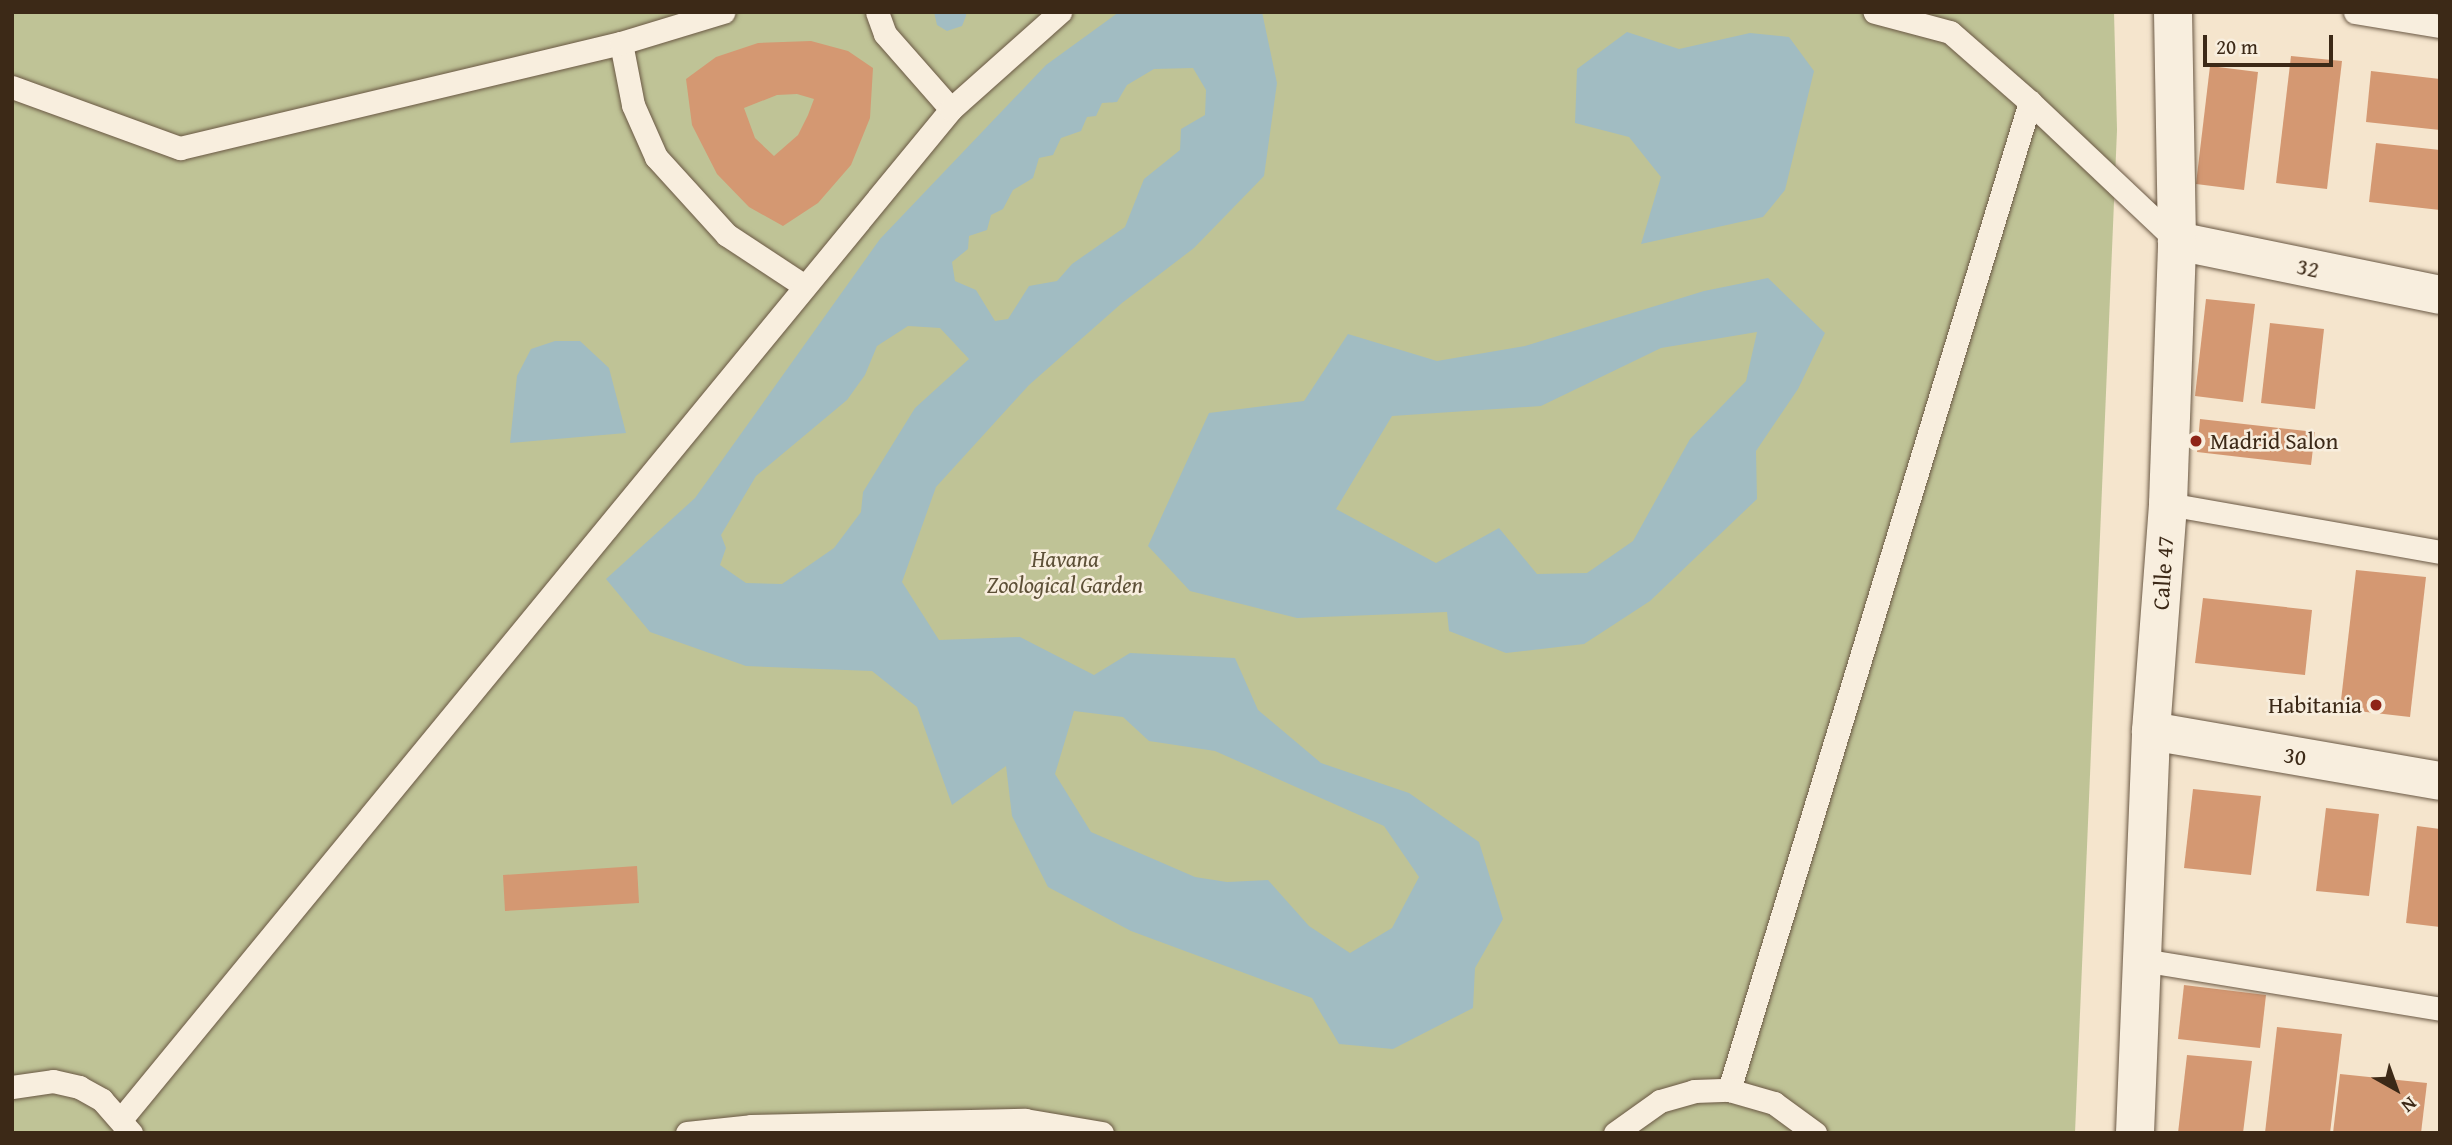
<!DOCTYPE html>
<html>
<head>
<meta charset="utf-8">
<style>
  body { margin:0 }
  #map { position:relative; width:2452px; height:1145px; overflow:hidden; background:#f5e5cd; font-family:"Gentium Book Plus",serif }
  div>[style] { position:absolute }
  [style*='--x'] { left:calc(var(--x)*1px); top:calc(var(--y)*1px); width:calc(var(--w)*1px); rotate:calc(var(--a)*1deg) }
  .green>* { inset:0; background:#bfc396 }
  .water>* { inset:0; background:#a1bcc2 }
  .building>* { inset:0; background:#d49872 }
  .roads { filter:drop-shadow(0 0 2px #6a5844) drop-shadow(0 0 2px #6a5844) }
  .lane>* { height:23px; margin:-11.5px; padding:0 11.5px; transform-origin:11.5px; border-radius:11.5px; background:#f8eede }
  .street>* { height:38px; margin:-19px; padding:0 19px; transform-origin:19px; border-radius:19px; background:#f8eede }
  .dots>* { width:19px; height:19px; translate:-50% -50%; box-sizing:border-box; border:4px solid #f8eede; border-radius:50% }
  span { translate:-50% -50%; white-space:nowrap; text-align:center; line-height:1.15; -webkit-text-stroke:5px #f8eede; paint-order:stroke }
  .street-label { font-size:23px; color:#3c2917 }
  .poi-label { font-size:23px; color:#3c2917 }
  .left { translate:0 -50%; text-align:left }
  .right { translate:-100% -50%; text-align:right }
  .park-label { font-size:23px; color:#5d5037; font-style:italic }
  .frame { position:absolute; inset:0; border:14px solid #3c2917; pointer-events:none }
  .north { position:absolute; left:2361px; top:1054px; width:70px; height:70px; -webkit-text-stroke:5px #f8eede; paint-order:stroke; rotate:140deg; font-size:19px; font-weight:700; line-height:28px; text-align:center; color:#3c2917 }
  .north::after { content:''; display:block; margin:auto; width:24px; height:32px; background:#3c2917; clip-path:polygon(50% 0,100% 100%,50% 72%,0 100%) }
  .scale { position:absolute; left:2203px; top:35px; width:130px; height:32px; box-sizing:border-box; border:4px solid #3c2917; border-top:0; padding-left:9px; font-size:21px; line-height:24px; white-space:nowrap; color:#3c2917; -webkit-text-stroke:5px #f8eede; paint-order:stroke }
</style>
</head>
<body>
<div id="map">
  <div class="green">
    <div style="clip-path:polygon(12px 12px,2114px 12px,2117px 130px,2075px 1133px,12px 1133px)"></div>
  </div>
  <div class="water">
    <div style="clip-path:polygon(934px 12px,966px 12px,966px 16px,962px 26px,947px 31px,937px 25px)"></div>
    <div style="clip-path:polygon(evenodd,1119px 12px,1262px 12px,1277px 83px,1264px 176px,1194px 248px,1122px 303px,1029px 385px,936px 487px,902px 582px,939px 640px,1020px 637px,1094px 675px,1130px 653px,1235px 658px,1258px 710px,1321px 763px,1409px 793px,1479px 842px,1503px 919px,1475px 968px,1473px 1008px,1393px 1049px,1339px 1044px,1312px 998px,1131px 931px,1048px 887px,1012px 816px,1006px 766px,952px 805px,917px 707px,872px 671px,746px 666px,650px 632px,606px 579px,695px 498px,880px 239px,1046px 65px,1119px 12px,1193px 68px,1206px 90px,1205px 115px,1181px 129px,1180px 150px,1144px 179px,1125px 227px,1072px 264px,1057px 281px,1029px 286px,1008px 319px,995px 321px,976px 290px,955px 281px,952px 262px,968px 249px,969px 236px,987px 230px,991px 215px,1003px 209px,1013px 190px,1033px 178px,1039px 158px,1053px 155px,1061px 138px,1081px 131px,1087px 117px,1096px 116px,1102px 103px,1117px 102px,1127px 85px,1154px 69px,1193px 68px,1119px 12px,908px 326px,940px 328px,969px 359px,915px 408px,863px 492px,861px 512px,834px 548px,782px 584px,746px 583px,720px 565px,726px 548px,721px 535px,756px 476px,847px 400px,865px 375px,877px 346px,908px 326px,1119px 12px,1074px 711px,1123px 717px,1149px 741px,1215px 751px,1384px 826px,1419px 877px,1392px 928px,1350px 953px,1309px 926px,1268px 880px,1227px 882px,1195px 877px,1091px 832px,1055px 774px,1074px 711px)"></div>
    <div style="clip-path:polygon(1627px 32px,1679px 49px,1750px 33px,1789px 37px,1814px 71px,1785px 190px,1763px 217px,1641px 244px,1661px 177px,1629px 137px,1575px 123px,1577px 69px)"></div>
    <div style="clip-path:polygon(evenodd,1768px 278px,1825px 333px,1798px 389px,1756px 451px,1757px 499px,1650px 601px,1584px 644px,1506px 653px,1449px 631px,1447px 612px,1297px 618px,1190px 591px,1148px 546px,1209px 413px,1304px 401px,1348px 334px,1437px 361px,1525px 346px,1704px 291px,1768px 278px,1757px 332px,1746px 381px,1690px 439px,1633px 541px,1587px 573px,1537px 574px,1499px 528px,1436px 563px,1336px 509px,1392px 416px,1541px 406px,1661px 348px,1757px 332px)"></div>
    <div style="clip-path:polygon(555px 341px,580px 341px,609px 368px,626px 433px,510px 443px,517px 376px,531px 349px)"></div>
  </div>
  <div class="building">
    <div style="clip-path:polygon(evenodd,811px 41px,848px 51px,873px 68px,870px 118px,851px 165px,818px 203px,783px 226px,749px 207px,717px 174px,692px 125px,686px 79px,716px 57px,758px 43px,811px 41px,797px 94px,814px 99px,808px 115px,798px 135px,774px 156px,755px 138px,744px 108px,777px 95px,797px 94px)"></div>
    <div style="clip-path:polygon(2291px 56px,2342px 61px,2327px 189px,2276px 183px)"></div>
    <div style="clip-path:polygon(2210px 66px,2258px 72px,2244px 190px,2196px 184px)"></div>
    <div style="clip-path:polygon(2371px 71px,2440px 79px,2440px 130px,2366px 122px)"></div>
    <div style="clip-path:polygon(2376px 143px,2440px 150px,2440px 210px,2369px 202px)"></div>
    <div style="clip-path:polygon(2206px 299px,2255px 304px,2243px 402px,2195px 396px)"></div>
    <div style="clip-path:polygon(2270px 323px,2324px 329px,2315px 409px,2261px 403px)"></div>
    <div style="clip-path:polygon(2200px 419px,2315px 432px,2311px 465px,2197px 452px)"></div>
    <div style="clip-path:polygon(2356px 570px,2426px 577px,2410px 717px,2340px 709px)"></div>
    <div style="clip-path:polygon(2203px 598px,2312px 610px,2305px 675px,2195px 663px)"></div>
    <div style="clip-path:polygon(2193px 789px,2261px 796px,2251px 875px,2184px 868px)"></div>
    <div style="clip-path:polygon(2326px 808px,2379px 814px,2369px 896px,2316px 891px)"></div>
    <div style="clip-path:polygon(2417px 826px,2440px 829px,2440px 927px,2406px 923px)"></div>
    <div style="clip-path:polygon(637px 866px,639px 903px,505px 911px,503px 875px)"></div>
    <div style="clip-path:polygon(2184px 985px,2266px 995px,2260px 1048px,2178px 1039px)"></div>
    <div style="clip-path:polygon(2277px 1027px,2342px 1034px,2330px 1133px,2265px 1133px)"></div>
    <div style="clip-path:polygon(2187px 1055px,2252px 1061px,2243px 1133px,2178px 1133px)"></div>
    <div style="clip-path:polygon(2340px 1074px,2427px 1083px,2421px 1133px,2333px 1133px)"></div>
  </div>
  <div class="roads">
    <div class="lane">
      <div style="--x:877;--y:12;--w:23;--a:70"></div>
      <div style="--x:885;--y:34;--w:100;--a:48.7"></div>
      <div style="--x:2355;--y:12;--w:86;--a:9.4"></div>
      <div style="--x:621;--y:43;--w:63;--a:79"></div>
      <div style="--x:633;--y:105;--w:57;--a:66.1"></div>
      <div style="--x:656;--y:157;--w:105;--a:47.7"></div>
      <div style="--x:727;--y:235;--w:91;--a:33.3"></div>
      <div style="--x:12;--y:87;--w:179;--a:20"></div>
      <div style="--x:180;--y:148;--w:453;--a:-13.4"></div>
      <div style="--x:621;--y:43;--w:107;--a:-16.9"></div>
      <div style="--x:2030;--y:102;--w:202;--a:43.4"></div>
      <div style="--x:2168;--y:504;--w:276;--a:10"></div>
      <div style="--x:2142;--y:960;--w:302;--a:9.3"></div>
      <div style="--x:12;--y:1087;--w:41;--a:-8.3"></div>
      <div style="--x:53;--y:1081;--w:27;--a:13"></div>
      <div style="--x:79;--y:1087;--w:26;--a:29"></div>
      <div style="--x:102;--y:1100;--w:44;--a:48.7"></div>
      <div style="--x:1729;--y:1090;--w:1033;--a:-73.06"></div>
      <div style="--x:2030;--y:102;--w:106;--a:-138.8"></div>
      <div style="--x:1950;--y:32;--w:78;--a:-165.1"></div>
      <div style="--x:122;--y:1118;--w:1306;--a:-50.59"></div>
      <div style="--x:951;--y:109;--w:146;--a:-41.7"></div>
      <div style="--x:687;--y:1133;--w:64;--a:-6.2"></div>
      <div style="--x:751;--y:1126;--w:274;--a:-1.3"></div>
      <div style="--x:1025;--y:1120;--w:78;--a:9.6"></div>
      <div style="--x:1615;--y:1133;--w:55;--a:-35.4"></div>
      <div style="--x:1660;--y:1101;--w:35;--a:-16"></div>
      <div style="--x:1694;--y:1091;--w:35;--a:-2"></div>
      <div style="--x:1729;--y:1090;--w:47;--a:16.1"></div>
      <div style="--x:1774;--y:1103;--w:51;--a:36.2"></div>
    </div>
    <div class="street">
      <div style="--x:2177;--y:241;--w:268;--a:11.6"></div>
      <div style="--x:2151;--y:731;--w:293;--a:9.8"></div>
      <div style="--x:2135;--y:1133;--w:402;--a:-87.7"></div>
      <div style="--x:2151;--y:731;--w:228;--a:-85.7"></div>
      <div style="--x:2168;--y:504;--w:263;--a:-88"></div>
      <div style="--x:2177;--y:241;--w:229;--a:-91"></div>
    </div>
  </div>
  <div class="dots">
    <div style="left:2196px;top:441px;background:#8f2418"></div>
    <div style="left:2376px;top:705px;background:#8f2418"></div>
  </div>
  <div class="street-label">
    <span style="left:2308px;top:268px;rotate:12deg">32</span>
    <span style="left:2163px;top:573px;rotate:-86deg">Calle 47</span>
    <span style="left:2295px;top:756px;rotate:10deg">30</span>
  </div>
  <div class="poi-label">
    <span class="left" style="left:2210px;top:441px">Madrid Salon</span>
    <span class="right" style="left:2362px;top:705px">Habitania</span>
  </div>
  <div class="park-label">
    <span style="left:1065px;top:572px">Havana<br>Zoological Garden</span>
  </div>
  <div class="frame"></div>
  <div class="north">N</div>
  <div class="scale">20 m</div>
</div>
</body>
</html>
